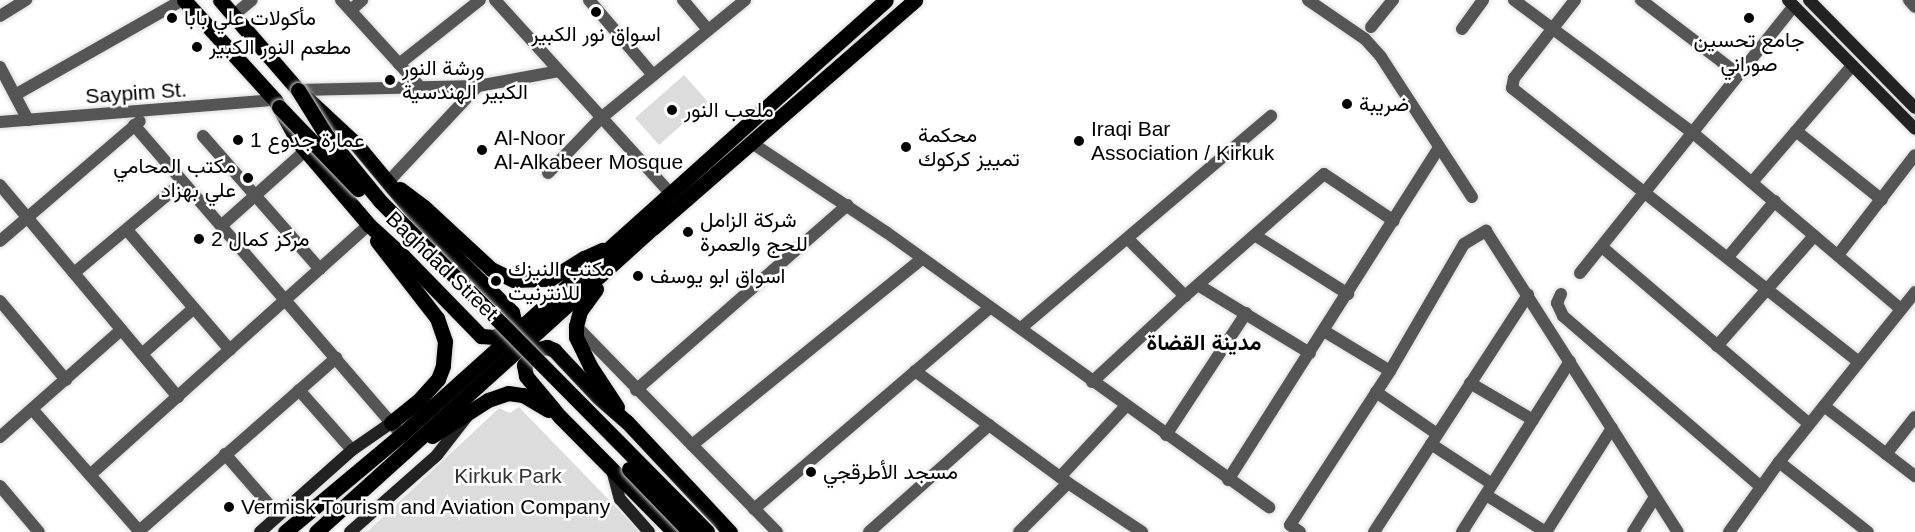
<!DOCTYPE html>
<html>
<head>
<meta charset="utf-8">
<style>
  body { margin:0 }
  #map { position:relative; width:1915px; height:532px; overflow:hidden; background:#fff; font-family:Helvetica,Vazirmatn,sans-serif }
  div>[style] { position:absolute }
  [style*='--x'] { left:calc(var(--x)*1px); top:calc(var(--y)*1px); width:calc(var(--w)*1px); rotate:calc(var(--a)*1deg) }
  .green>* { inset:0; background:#dcdcdc }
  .roads { filter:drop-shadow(0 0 2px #dbdbdb) drop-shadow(0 0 2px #dbdbdb) }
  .street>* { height:12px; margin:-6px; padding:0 6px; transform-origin:6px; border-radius:6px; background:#555 }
  .secondary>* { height:12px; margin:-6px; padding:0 6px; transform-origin:6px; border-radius:6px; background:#222 }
  .primary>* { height:15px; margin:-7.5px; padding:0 7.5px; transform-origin:7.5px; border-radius:7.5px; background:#000 }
  .bridges { filter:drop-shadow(0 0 2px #dbdbdb) drop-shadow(0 0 2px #dbdbdb) }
  .primary-bridge>* { height:15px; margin:-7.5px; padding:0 7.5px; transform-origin:7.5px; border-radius:7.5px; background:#000 }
  .dots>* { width:16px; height:16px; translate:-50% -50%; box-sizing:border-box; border:3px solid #fff; border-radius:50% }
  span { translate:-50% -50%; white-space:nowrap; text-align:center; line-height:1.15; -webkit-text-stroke:5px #fff; paint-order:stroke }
  .poi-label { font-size:21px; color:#000 }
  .left { translate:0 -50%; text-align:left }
  .right { translate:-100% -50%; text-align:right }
  .street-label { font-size:21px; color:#000 }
  .park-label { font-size:21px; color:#333 }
  .neighbourhood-label { font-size:22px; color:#000; font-weight:700 }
</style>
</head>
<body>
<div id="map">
  <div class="green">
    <div style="clip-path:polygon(684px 75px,708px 102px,659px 145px,635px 118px)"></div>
    <div style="clip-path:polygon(519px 407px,640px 532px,367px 532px,499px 408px,510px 413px)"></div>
  </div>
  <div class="roads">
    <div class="street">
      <div style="--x:341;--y:0;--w:119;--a:47.7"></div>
      <div style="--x:495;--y:0;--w:262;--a:47.8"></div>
      <div style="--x:589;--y:0;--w:99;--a:49.5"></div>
      <div style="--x:683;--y:0;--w:39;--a:50"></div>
      <div style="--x:1308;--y:0;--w:69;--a:34.4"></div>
      <div style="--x:1365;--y:39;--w:24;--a:48"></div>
      <div style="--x:1381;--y:57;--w:167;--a:57"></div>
      <div style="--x:1514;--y:0;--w:222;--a:36.6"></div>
      <div style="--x:1692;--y:132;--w:274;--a:40.3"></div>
      <div style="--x:1575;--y:0;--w:99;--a:128"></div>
      <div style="--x:1514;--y:78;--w:10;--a:101"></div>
      <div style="--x:1512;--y:88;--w:442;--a:38.3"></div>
      <div style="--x:1641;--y:0;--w:123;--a:37.4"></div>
      <div style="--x:1909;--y:0;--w:9;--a:49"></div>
      <div style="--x:351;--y:10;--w:15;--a:-42"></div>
      <div style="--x:234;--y:15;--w:23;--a:-40"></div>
      <div style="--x:0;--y:16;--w:31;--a:-32"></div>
      <div style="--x:1371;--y:27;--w:35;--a:-51"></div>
      <div style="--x:1462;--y:29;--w:36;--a:-54"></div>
      <div style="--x:399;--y:64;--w:103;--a:-38.3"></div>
      <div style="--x:0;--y:67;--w:60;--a:62.2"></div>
      <div style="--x:298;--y:90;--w:180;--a:-1.3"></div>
      <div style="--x:478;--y:86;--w:82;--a:-10.5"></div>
      <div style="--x:15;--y:95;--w:192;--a:-29.6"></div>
      <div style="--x:0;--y:122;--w:276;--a:-4.6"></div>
      <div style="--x:134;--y:125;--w:401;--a:49.2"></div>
      <div style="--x:1796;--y:131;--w:110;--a:38.7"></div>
      <div style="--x:203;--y:136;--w:177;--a:48.7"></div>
      <div style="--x:752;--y:143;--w:161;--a:33.6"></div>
      <div style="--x:886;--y:232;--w:472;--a:35.7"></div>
      <div style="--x:548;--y:173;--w:76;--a:-46.1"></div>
      <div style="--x:601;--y:118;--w:186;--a:-39.3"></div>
      <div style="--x:389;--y:181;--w:130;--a:-46.9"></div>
      <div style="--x:1753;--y:181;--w:152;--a:-49.3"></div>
      <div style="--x:0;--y:185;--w:277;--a:50"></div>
      <div style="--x:221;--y:226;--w:113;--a:-41.8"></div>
      <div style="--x:127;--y:230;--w:158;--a:49.4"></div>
      <div style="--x:1256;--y:236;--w:109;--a:32.2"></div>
      <div style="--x:1128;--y:239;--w:81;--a:45"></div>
      <div style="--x:0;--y:241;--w:184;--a:-40.6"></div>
      <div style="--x:1602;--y:247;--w:272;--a:40.5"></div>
      <div style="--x:1838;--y:255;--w:126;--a:-52.4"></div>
      <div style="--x:1728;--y:257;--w:73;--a:-50"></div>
      <div style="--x:74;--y:273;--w:142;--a:-39.9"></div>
      <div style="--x:1580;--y:273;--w:342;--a:-51.3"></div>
      <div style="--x:1198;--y:285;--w:131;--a:31.3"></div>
      <div style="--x:1561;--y:294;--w:10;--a:114"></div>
      <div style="--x:1557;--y:303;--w:14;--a:65"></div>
      <div style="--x:1563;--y:316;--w:262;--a:40.8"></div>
      <div style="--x:0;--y:301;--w:103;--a:50.1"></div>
      <div style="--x:576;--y:326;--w:288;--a:45.7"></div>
      <div style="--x:1021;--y:328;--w:328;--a:-40.3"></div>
      <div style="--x:1324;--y:331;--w:77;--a:31.2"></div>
      <div style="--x:1717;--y:346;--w:147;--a:-48.6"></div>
      <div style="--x:142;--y:354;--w:69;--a:-41.5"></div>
      <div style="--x:915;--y:371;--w:190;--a:36.2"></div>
      <div style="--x:1068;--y:483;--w:89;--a:33.5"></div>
      <div style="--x:1092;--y:382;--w:127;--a:-42.8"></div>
      <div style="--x:1185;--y:296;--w:185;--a:-41.3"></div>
      <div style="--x:1324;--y:174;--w:84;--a:33.9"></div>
      <div style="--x:1470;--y:383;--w:73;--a:30.4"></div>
      <div style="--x:299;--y:390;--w:80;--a:48.5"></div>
      <div style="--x:636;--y:390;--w:281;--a:-41.2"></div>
      <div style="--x:1376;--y:392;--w:74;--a:34.5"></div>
      <div style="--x:1824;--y:406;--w:115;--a:37.6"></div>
      <div style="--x:32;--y:409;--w:162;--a:48.7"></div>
      <div style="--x:1166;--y:435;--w:146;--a:-56.7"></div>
      <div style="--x:0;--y:437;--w:162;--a:-41.5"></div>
      <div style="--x:1431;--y:444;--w:73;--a:33.3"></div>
      <div style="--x:692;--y:445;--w:296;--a:-39"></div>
      <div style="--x:225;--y:454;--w:81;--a:49"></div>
      <div style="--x:1886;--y:454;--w:47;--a:-51.9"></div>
      <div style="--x:1779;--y:462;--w:113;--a:38.2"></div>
      <div style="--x:90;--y:475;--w:375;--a:-41.9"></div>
      <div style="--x:1060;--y:477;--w:96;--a:-47.1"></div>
      <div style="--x:1228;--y:480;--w:393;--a:-57.6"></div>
      <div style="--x:0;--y:486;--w:60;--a:49.7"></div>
      <div style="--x:1486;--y:495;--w:70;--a:31.7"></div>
      <div style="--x:754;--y:509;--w:309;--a:-40.5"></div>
      <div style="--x:138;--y:532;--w:264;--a:-41.3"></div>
      <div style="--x:869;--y:532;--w:161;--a:-41.7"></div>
      <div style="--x:1019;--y:532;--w:69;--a:-45"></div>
      <div style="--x:1300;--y:532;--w:12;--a:-145"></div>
      <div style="--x:1290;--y:525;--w:184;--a:-57"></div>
      <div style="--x:1390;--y:371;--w:147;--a:-59.8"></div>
      <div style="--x:1464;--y:244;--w:26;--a:-31"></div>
      <div style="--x:1486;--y:231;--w:357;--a:57.5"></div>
      <div style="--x:1374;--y:532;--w:283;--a:-57"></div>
      <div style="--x:1462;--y:532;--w:202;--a:-57.7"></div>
      <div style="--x:1546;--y:532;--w:123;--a:-57.6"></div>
      <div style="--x:1633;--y:532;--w:41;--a:-57.8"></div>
      <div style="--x:1729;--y:532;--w:86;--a:-54.5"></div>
      <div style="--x:1779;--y:462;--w:218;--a:-51.3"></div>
    </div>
    <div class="secondary">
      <div style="--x:1788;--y:0;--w:181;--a:45.4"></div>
      <div style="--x:1809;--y:0;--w:151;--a:45.5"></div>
      <div style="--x:612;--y:470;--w:30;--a:75"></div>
      <div style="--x:620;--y:499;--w:44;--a:48.7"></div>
      <div style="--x:260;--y:532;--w:123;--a:-41.7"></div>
      <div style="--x:352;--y:450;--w:47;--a:-34.7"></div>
      <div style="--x:350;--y:532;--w:116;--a:-41.5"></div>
      <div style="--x:437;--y:455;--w:51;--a:-52.2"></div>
    </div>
    <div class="primary">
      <div style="--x:184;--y:0;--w:135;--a:47.7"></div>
      <div style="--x:275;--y:100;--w:49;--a:60.8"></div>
      <div style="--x:299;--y:143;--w:108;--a:49.5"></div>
      <div style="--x:369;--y:225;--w:46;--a:42.4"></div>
      <div style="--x:403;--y:256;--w:112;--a:45.7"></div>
      <div style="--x:481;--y:336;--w:14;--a:4"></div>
      <div style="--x:495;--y:337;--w:19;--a:-35"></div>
      <div style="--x:511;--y:326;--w:7;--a:-63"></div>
      <div style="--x:514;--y:320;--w:8;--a:-104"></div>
      <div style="--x:512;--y:312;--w:128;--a:-135.3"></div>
      <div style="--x:421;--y:222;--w:102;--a:-129.8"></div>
      <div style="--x:356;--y:144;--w:79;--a:-137"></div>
      <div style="--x:298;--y:90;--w:119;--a:-130.9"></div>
      <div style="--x:400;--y:189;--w:30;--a:37"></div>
      <div style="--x:424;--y:207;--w:91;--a:42.8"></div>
      <div style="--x:491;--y:269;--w:25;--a:26"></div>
      <div style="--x:514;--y:280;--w:36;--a:-2"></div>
      <div style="--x:550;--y:279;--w:40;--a:-32"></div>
      <div style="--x:584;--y:258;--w:20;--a:-24"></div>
      <div style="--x:377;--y:241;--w:98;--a:52.1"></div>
      <div style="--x:437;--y:318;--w:24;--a:71"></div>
      <div style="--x:445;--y:341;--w:25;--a:95"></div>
      <div style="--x:443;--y:366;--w:14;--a:111"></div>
      <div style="--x:438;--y:379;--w:28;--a:132"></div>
      <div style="--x:419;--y:400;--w:36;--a:141"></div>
      <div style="--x:596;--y:289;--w:27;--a:126"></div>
      <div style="--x:580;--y:311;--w:16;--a:105"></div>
      <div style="--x:576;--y:326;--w:11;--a:90"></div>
      <div style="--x:576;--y:337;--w:32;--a:64"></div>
      <div style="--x:590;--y:366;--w:49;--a:56.6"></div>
      <div style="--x:432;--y:436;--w:67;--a:-32.7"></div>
      <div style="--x:488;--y:400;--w:21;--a:-19"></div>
      <div style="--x:508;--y:393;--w:15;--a:8"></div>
      <div style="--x:523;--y:395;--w:29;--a:31"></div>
      <div style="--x:285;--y:532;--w:151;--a:-39.9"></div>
      <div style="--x:401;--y:435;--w:651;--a:-41.89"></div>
      <div style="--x:316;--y:532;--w:455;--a:-42.1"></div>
      <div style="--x:654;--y:227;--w:346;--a:-41"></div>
      <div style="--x:674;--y:532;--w:162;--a:-134.7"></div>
      <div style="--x:560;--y:417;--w:53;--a:-129.7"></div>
      <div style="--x:526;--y:376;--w:11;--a:-100"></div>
      <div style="--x:524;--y:365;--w:21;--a:-49"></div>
      <div style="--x:538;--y:349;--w:9;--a:-13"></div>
      <div style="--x:547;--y:347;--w:8;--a:23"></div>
      <div style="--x:554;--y:350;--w:64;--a:46.9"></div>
      <div style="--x:598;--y:397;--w:38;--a:41"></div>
      <div style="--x:627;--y:422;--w:151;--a:46.9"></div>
    </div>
  </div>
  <div class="bridges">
    <div class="primary-bridge">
      <div style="--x:298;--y:90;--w:53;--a:58.1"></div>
      <div style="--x:326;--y:135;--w:85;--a:50.7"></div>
      <div style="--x:380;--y:201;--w:465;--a:45.3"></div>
      <div style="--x:279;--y:107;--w:114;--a:46.1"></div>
      <div style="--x:629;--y:469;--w:88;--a:45.9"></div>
    </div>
  </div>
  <div class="dots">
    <div style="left:596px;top:12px;background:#000"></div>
    <div style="left:172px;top:18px;background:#000"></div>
    <div style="left:1749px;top:18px;background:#000"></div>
    <div style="left:197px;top:47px;background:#000"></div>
    <div style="left:390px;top:80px;background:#000"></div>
    <div style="left:1347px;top:104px;background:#000"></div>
    <div style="left:672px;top:110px;background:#000"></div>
    <div style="left:238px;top:140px;background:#000"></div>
    <div style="left:1079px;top:141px;background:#000"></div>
    <div style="left:906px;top:147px;background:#000"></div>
    <div style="left:482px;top:150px;background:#000"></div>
    <div style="left:248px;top:178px;background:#000"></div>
    <div style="left:688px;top:232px;background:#000"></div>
    <div style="left:199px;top:239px;background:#000"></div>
    <div style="left:638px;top:276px;background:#000"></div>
    <div style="left:496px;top:281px;background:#000"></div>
    <div style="left:811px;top:472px;background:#000"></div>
    <div style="left:229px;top:507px;background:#000"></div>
  </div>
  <div class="poi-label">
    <span class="left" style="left:184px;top:18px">مأكولات علي بابا</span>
    <span style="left:596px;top:34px">اسواق نور الكبير</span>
    <span style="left:1749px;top:52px">جامع تحسين<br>صوراني</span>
    <span class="left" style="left:209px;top:47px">مطعم النور الكبير</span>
    <span class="left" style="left:402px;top:80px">ورشة النور<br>الكبير الهندسية</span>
    <span class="left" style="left:1359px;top:104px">ضريبة</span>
    <span class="left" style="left:684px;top:110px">ملعب النور</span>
    <span class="left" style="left:1091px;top:141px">Iraqi Bar<br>Association / Kirkuk</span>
    <span class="left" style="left:918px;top:147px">محكمة<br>تمييز كركوك</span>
    <span class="left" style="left:494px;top:150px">Al-Noor<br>Al-Alkabeer Mosque</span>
    <span class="left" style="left:250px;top:140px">عمارة جدوع 1</span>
    <span class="right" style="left:236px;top:178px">مكتب المحامي<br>علي بهزاد</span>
    <span class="left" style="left:700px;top:232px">شركة الزامل<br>للحج والعمرة</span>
    <span class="left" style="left:211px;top:239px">مركز كمال 2</span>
    <span class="left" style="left:508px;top:281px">مكتب النيزك<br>للانترنيت</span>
    <span class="left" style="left:650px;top:276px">اسواق ابو يوسف</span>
    <span class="left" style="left:823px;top:472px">مسجد الأطرقجي</span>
    <span class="left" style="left:241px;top:507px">Vermisk Tourism and Aviation Company</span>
  </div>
  <div class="street-label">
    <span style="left:136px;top:93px;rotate:-4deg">Saypim St.</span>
    <span style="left:442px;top:266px;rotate:44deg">Baghdad Street</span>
  </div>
  <div class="park-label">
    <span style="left:508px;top:476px">Kirkuk Park</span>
  </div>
  <div class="neighbourhood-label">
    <span style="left:1204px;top:343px">مدينة القضاة</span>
  </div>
</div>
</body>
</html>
